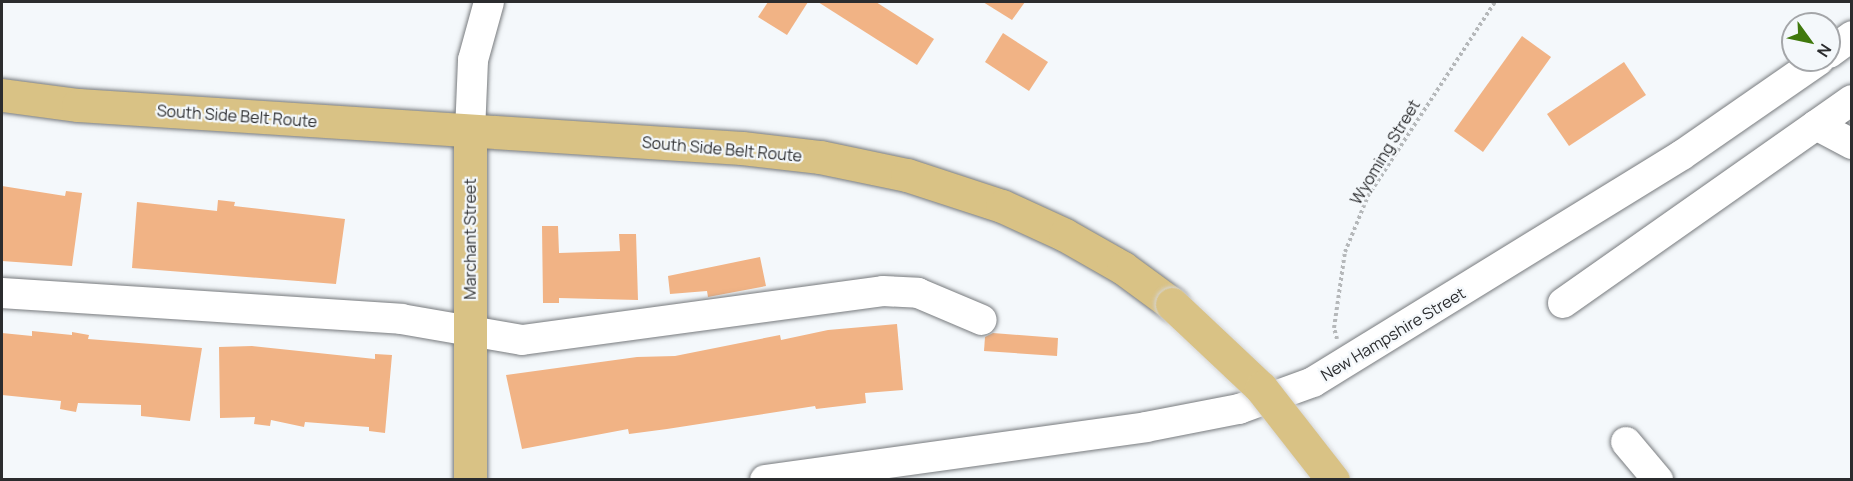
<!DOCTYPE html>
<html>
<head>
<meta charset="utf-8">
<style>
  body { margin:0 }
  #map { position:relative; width:1853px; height:481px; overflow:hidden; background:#f4f8fb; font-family:Manrope,sans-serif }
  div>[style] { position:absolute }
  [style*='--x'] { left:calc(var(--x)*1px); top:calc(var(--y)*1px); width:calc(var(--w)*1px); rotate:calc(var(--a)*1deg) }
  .building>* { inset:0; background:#f1b385 }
  .path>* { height:4px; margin-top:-2px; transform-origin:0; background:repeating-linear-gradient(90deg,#b5b8ba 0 3px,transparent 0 6px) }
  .roads { filter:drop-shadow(0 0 2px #787b7e) drop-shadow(0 0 2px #787b7e) }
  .minor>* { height:30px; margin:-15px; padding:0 15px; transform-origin:15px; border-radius:15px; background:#fff }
  .major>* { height:33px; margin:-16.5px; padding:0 16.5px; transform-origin:16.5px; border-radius:16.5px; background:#d9c285 }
  .bridges { filter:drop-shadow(0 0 2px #d5d5d5) drop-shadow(0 0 2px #d5d5d5) }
  .major-bridge>* { height:33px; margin:-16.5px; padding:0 16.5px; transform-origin:16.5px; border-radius:16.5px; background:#d9c285 }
  span { translate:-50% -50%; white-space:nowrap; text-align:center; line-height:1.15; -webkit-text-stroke:4.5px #f4f8fb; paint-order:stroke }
  .street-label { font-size:16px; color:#2b2c2e }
  .frame { position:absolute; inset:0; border:3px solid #2b2c2e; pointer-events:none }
  .north { position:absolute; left:1781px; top:12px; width:60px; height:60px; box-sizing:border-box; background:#f4f8fb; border:2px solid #a4a6a9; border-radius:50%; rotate:123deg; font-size:16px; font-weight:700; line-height:24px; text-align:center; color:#2b2c2e }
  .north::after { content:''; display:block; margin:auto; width:21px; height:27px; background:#40790d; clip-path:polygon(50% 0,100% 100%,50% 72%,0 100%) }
</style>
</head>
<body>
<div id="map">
  <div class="building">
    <div style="clip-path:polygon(768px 2px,808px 2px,787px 35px,758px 17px)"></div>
    <div style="clip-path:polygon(818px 2px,876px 2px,934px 39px,917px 65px)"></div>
    <div style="clip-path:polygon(983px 2px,1025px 2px,1012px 20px)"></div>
    <div style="clip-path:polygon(1003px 33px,1048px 62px,1029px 91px,985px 62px)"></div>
    <div style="clip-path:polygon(1522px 36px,1551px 57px,1483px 152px,1454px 131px)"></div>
    <div style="clip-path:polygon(1624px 62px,1646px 95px,1569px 146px,1547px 114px)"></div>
    <div style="clip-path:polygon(2px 186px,65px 196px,66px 191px,82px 193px,72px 266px,2px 261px)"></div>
    <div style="clip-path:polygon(218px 200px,235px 202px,234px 206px,345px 219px,336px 284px,132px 268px,137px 202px,217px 211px)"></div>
    <div style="clip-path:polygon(542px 226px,558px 226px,559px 253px,620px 251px,619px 234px,636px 234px,638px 300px,559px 298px,559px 303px,543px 303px)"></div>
    <div style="clip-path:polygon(760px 257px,766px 286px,708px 297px,707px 291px,670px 294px,668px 276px)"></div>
    <div style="clip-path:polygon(897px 324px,903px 390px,865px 393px,866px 403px,816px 409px,815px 406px,667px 429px,629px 434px,628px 429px,522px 449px,506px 375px,637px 357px,675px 356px,780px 335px,781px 340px,828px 330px)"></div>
    <div style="clip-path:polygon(32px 331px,72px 335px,72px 332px,89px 335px,88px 339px,202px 348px,190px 421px,141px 416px,141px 405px,78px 403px,76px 412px,60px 409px,61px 401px,2px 395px,2px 333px,32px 336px)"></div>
    <div style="clip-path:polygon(993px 333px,1058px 338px,1057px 356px,984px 351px,985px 337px)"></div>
    <div style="clip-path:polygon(252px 346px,375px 359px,375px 354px,392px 355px,385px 433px,369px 431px,369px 427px,305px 422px,304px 427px,271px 420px,270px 426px,254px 424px,255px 417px,220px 418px,219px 347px)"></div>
  </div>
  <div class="path">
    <div style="--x:1337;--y:339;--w:11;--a:-105"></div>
    <div style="--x:1334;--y:328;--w:77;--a:-81.8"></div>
    <div style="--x:1345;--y:252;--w:61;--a:-67.7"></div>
    <div style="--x:1368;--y:196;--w:232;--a:-56.8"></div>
  </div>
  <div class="roads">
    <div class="minor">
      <div style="--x:1829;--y:53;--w:29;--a:-36"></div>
      <div style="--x:1816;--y:125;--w:41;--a:27.8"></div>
      <div style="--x:470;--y:132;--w:72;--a:-87.6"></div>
      <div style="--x:473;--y:60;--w:60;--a:-74.6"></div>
      <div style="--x:2;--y:293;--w:400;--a:3.7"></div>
      <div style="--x:401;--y:319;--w:123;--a:9.8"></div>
      <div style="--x:522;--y:340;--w:364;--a:-7.7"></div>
      <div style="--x:883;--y:291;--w:35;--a:3"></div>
      <div style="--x:918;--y:293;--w:69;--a:22.9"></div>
      <div style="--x:1563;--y:303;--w:353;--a:-35.1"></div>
      <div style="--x:1626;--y:442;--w:50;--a:49.9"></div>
      <div style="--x:765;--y:480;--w:385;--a:-7.9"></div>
      <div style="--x:1146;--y:427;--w:95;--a:-11"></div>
      <div style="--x:1239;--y:409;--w:79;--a:-20"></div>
      <div style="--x:1313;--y:382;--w:433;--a:-31.6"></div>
      <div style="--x:1682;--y:155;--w:167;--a:-34.7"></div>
    </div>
    <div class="major">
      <div style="--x:2;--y:95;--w:77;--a:7.5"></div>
      <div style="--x:78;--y:105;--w:665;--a:3.71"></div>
      <div style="--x:742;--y:148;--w:79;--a:6.6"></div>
      <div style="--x:820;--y:157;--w:89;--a:11.7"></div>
      <div style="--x:907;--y:175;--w:100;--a:18.1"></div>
      <div style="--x:1002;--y:206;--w:69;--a:24.7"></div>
      <div style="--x:1065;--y:235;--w:67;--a:29.6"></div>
      <div style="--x:1123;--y:268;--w:61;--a:36.3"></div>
      <div style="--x:470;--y:480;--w:348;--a:-90"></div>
    </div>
  </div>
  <div class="bridges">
    <div class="major-bridge">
      <div style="--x:1172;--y:304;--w:122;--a:43.3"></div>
      <div style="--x:1261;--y:388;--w:117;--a:52"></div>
    </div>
  </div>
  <div class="street-label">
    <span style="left:237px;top:116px;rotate:4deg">South Side Belt Route</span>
    <span style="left:722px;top:149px;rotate:5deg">South Side Belt Route</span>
    <span style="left:1385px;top:152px;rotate:-59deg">Wyoming Street</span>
    <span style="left:470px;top:239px;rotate:-90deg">Marchant Street</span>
    <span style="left:1393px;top:334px;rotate:-31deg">New Hampshire Street</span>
  </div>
  <div class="frame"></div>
  <div class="north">N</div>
</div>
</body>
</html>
